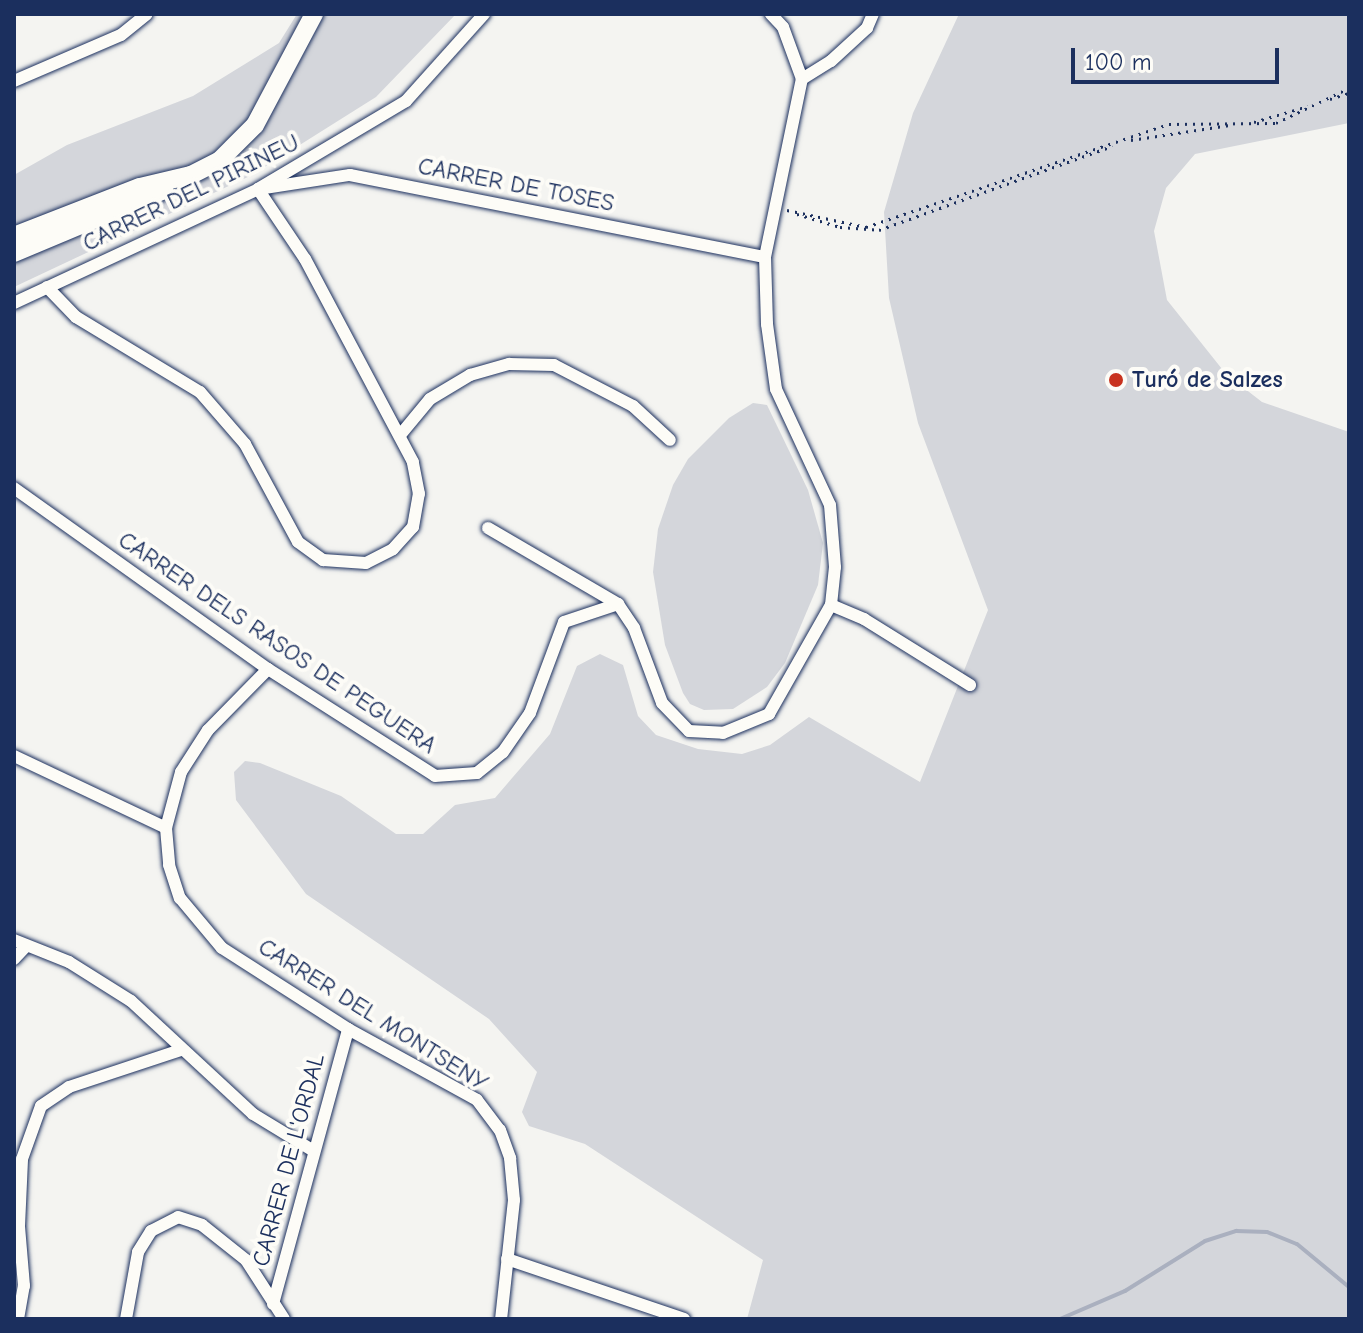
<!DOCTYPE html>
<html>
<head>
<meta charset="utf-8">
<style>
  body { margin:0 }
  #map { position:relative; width:1363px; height:1333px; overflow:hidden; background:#f4f4f1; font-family:"Comic Neue",sans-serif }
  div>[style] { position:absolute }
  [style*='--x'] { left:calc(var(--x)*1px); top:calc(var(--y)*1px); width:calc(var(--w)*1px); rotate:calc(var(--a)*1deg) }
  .green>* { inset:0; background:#d4d6db }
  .stream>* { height:4px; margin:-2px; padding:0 2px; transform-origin:2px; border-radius:2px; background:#aab0bf }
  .path>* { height:3px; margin-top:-1.5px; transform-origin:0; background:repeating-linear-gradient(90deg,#1b2f5e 0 2px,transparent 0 8px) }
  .roads { filter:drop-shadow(0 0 2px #1b2f5e) drop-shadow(0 0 2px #1b2f5e) }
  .street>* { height:12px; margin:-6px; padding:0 6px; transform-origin:6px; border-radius:6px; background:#fdfcf7 }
  .secondary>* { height:18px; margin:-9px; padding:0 9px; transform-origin:9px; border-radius:9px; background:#fdfcf7 }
  .dots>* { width:22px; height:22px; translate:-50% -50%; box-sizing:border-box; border:4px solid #fdfcf7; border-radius:50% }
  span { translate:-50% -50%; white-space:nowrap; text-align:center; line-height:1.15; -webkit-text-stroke:8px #fdfcf7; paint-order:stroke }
  .street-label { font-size:24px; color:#1b2f5e }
  .poi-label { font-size:24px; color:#1b2f5e; font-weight:700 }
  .left { translate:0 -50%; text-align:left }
  .frame { position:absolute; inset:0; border:16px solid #1b2f5e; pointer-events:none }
  .scale { position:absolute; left:1071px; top:48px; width:208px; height:36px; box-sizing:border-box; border:4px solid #1b2f5e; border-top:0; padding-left:10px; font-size:24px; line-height:28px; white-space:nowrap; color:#1b2f5e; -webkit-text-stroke:6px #fdfcf7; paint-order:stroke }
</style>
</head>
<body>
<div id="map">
  <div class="green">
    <div style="clip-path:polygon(297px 14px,456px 14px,376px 97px,252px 175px,14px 287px,14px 175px,67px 145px,193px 96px,279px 43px)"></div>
    <div style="clip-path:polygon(959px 14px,1349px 14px,1349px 123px,1195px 154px,1166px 188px,1154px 231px,1167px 300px,1226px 374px,1262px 402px,1349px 432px,1349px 1319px,747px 1319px,763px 1260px,585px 1144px,529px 1126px,522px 1112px,537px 1072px,489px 1019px,306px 894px,236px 800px,234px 772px,245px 761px,260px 763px,341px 796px,396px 834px,423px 834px,455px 805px,495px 798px,550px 734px,577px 666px,600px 654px,623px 665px,638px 716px,656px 735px,698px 749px,742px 754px,770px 745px,809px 717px,920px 782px,988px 610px,918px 423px,889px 298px,884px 212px,913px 113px)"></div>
    <div style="clip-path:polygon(753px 403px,767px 405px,808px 490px,823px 543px,818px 585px,785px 663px,767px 687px,733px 709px,704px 710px,690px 704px,683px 693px,665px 645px,653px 572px,658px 529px,673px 485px,688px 459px,729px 418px)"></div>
  </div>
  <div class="stream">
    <div style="--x:1060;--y:1319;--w:71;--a:-23.3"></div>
    <div style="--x:1125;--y:1291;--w:94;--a:-32"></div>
    <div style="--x:1205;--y:1241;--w:33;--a:-18"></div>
    <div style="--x:1236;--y:1231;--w:31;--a:2"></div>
    <div style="--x:1267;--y:1232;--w:32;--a:22"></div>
    <div style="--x:1297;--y:1244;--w:67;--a:39.6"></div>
  </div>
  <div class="path">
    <div style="--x:1330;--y:99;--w:20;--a:-18"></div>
    <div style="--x:1254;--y:122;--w:56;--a:-16.5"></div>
    <div style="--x:1131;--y:140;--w:100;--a:-8.6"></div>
    <div style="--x:787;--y:210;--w:81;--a:12.1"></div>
    <div style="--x:866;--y:227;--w:320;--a:-18.8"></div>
    <div style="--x:1169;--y:124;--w:107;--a:-0.5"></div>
    <div style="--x:1276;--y:123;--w:81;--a:-25.6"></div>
    <div style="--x:797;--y:214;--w:45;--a:16.8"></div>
    <div style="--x:840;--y:227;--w:39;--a:4"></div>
    <div style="--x:879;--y:230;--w:248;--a:-19.8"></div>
  </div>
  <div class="roads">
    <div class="street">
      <div style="--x:802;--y:79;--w:34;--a:-32"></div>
      <div style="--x:831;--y:61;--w:49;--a:-42.5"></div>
      <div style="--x:867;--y:28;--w:15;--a:-67"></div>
      <div style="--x:14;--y:81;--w:116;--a:-23.3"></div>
      <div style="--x:121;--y:35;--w:33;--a:-39"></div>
      <div style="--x:47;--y:287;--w:42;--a:46"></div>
      <div style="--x:76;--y:317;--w:145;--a:31.2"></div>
      <div style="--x:200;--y:392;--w:69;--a:49.1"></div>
      <div style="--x:245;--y:444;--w:111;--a:61.6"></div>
      <div style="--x:298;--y:542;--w:31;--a:36"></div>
      <div style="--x:323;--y:560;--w:43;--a:4"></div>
      <div style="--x:366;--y:563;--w:30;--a:-27"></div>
      <div style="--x:393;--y:549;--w:30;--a:-48"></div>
      <div style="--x:413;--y:527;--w:34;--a:-80"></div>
      <div style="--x:419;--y:494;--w:33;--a:-101"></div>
      <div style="--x:413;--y:462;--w:230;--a:-118"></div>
      <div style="--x:305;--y:259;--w:84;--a:-123.9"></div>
      <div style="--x:258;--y:189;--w:93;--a:-8.7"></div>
      <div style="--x:350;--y:175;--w:423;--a:11.2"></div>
      <div style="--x:14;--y:303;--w:269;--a:-25"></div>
      <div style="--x:258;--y:189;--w:172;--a:-30.7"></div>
      <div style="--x:406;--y:101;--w:117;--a:-48.1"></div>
      <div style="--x:401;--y:434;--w:45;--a:-50.4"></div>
      <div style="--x:430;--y:399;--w:47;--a:-31"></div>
      <div style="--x:470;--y:375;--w:41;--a:-15.8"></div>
      <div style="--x:509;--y:364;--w:45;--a:1.3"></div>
      <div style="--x:554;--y:365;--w:89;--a:27.4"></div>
      <div style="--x:633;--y:406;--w:50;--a:42.6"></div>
      <div style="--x:14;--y:488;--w:312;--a:35.5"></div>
      <div style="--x:268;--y:669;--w:198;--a:32.6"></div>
      <div style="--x:435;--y:776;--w:42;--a:-4.1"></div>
      <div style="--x:477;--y:773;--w:33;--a:-39"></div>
      <div style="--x:503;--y:752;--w:47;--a:-55.3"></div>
      <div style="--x:530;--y:713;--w:97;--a:-69.5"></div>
      <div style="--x:564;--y:622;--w:57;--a:-18.4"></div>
      <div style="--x:618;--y:604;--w:29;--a:56"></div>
      <div style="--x:634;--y:628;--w:80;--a:69.5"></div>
      <div style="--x:662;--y:703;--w:39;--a:46"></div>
      <div style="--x:689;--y:731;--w:34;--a:3"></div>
      <div style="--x:723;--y:733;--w:50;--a:-22.4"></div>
      <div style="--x:769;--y:714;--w:125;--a:-60.4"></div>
      <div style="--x:831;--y:605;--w:38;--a:-84"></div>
      <div style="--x:835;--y:567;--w:62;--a:-94.6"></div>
      <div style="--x:830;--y:505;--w:128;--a:-115"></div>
      <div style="--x:776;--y:389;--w:66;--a:-97.9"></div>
      <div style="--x:767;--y:324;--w:67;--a:-91.7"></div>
      <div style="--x:765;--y:257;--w:182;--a:-78.3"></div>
      <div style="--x:802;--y:79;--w:55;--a:-110.1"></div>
      <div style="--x:783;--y:27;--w:18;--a:-133"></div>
      <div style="--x:488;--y:528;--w:151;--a:30.3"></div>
      <div style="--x:831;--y:605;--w:36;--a:23"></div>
      <div style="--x:864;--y:619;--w:125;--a:31.9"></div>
      <div style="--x:268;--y:669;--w:86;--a:134.5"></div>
      <div style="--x:208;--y:730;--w:50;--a:122.7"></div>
      <div style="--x:181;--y:772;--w:58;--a:105"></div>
      <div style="--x:166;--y:828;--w:37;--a:85"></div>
      <div style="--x:169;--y:865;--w:35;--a:72"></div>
      <div style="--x:180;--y:898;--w:65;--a:50"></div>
      <div style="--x:222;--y:948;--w:150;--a:32.7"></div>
      <div style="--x:348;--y:1029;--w:147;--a:28.8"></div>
      <div style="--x:477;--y:1100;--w:38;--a:53"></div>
      <div style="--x:500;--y:1130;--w:30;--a:70"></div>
      <div style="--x:510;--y:1158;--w:42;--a:84.6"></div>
      <div style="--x:514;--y:1200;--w:120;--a:96.2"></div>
      <div style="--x:14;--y:756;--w:168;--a:25.3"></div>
      <div style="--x:14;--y:940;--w:59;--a:21.8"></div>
      <div style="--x:69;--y:962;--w:73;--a:32.2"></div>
      <div style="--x:131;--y:1001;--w:166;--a:42.8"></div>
      <div style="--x:253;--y:1114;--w:69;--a:31.4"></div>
      <div style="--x:14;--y:959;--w:18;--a:-47"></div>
      <div style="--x:507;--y:1259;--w:187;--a:18.7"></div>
      <div style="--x:273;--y:1304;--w:285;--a:-74.7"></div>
      <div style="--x:18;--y:1319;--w:34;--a:-80"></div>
      <div style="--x:24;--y:1286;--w:60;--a:-94.8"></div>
      <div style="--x:19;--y:1226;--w:67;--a:-87.4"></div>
      <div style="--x:22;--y:1159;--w:56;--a:-70.3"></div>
      <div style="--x:41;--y:1106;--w:34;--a:-34"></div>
      <div style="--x:69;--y:1087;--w:118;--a:-18.3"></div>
      <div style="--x:126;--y:1319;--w:68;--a:-79.8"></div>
      <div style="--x:138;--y:1252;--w:25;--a:-58"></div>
      <div style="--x:151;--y:1231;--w:30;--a:-27"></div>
      <div style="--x:178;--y:1217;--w:25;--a:18"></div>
      <div style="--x:202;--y:1225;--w:56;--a:38.5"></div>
      <div style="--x:246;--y:1260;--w:70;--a:57.2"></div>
    </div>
    <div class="secondary">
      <div style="--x:14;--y:236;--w:135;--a:-21.3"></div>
      <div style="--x:140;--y:187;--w:52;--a:-13.2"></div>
      <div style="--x:191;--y:175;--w:33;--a:-27"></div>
      <div style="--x:220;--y:160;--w:49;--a:-45"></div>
      <div style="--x:255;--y:125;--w:126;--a:-62"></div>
      <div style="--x:14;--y:253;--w:163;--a:-22.8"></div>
    </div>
  </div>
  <div class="dots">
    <div style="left:1116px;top:380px;background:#c8321e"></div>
  </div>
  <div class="street-label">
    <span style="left:516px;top:185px;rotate:11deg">CARRER DE TOSES</span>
    <span style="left:191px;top:193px;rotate:-26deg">CARRER DEL PIRINEU</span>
    <span style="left:277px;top:643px;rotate:34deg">CARRER DELS RASOS DE PEGUERA</span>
    <span style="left:373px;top:1015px;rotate:32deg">CARRER DEL MONTSENY</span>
    <span style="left:289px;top:1160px;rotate:-75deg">CARRER DE L'ORDAL</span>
  </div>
  <div class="poi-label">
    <span class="left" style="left:1132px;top:380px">Turó de Salzes</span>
  </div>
  <div class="frame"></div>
  <div class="scale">100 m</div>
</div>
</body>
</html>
